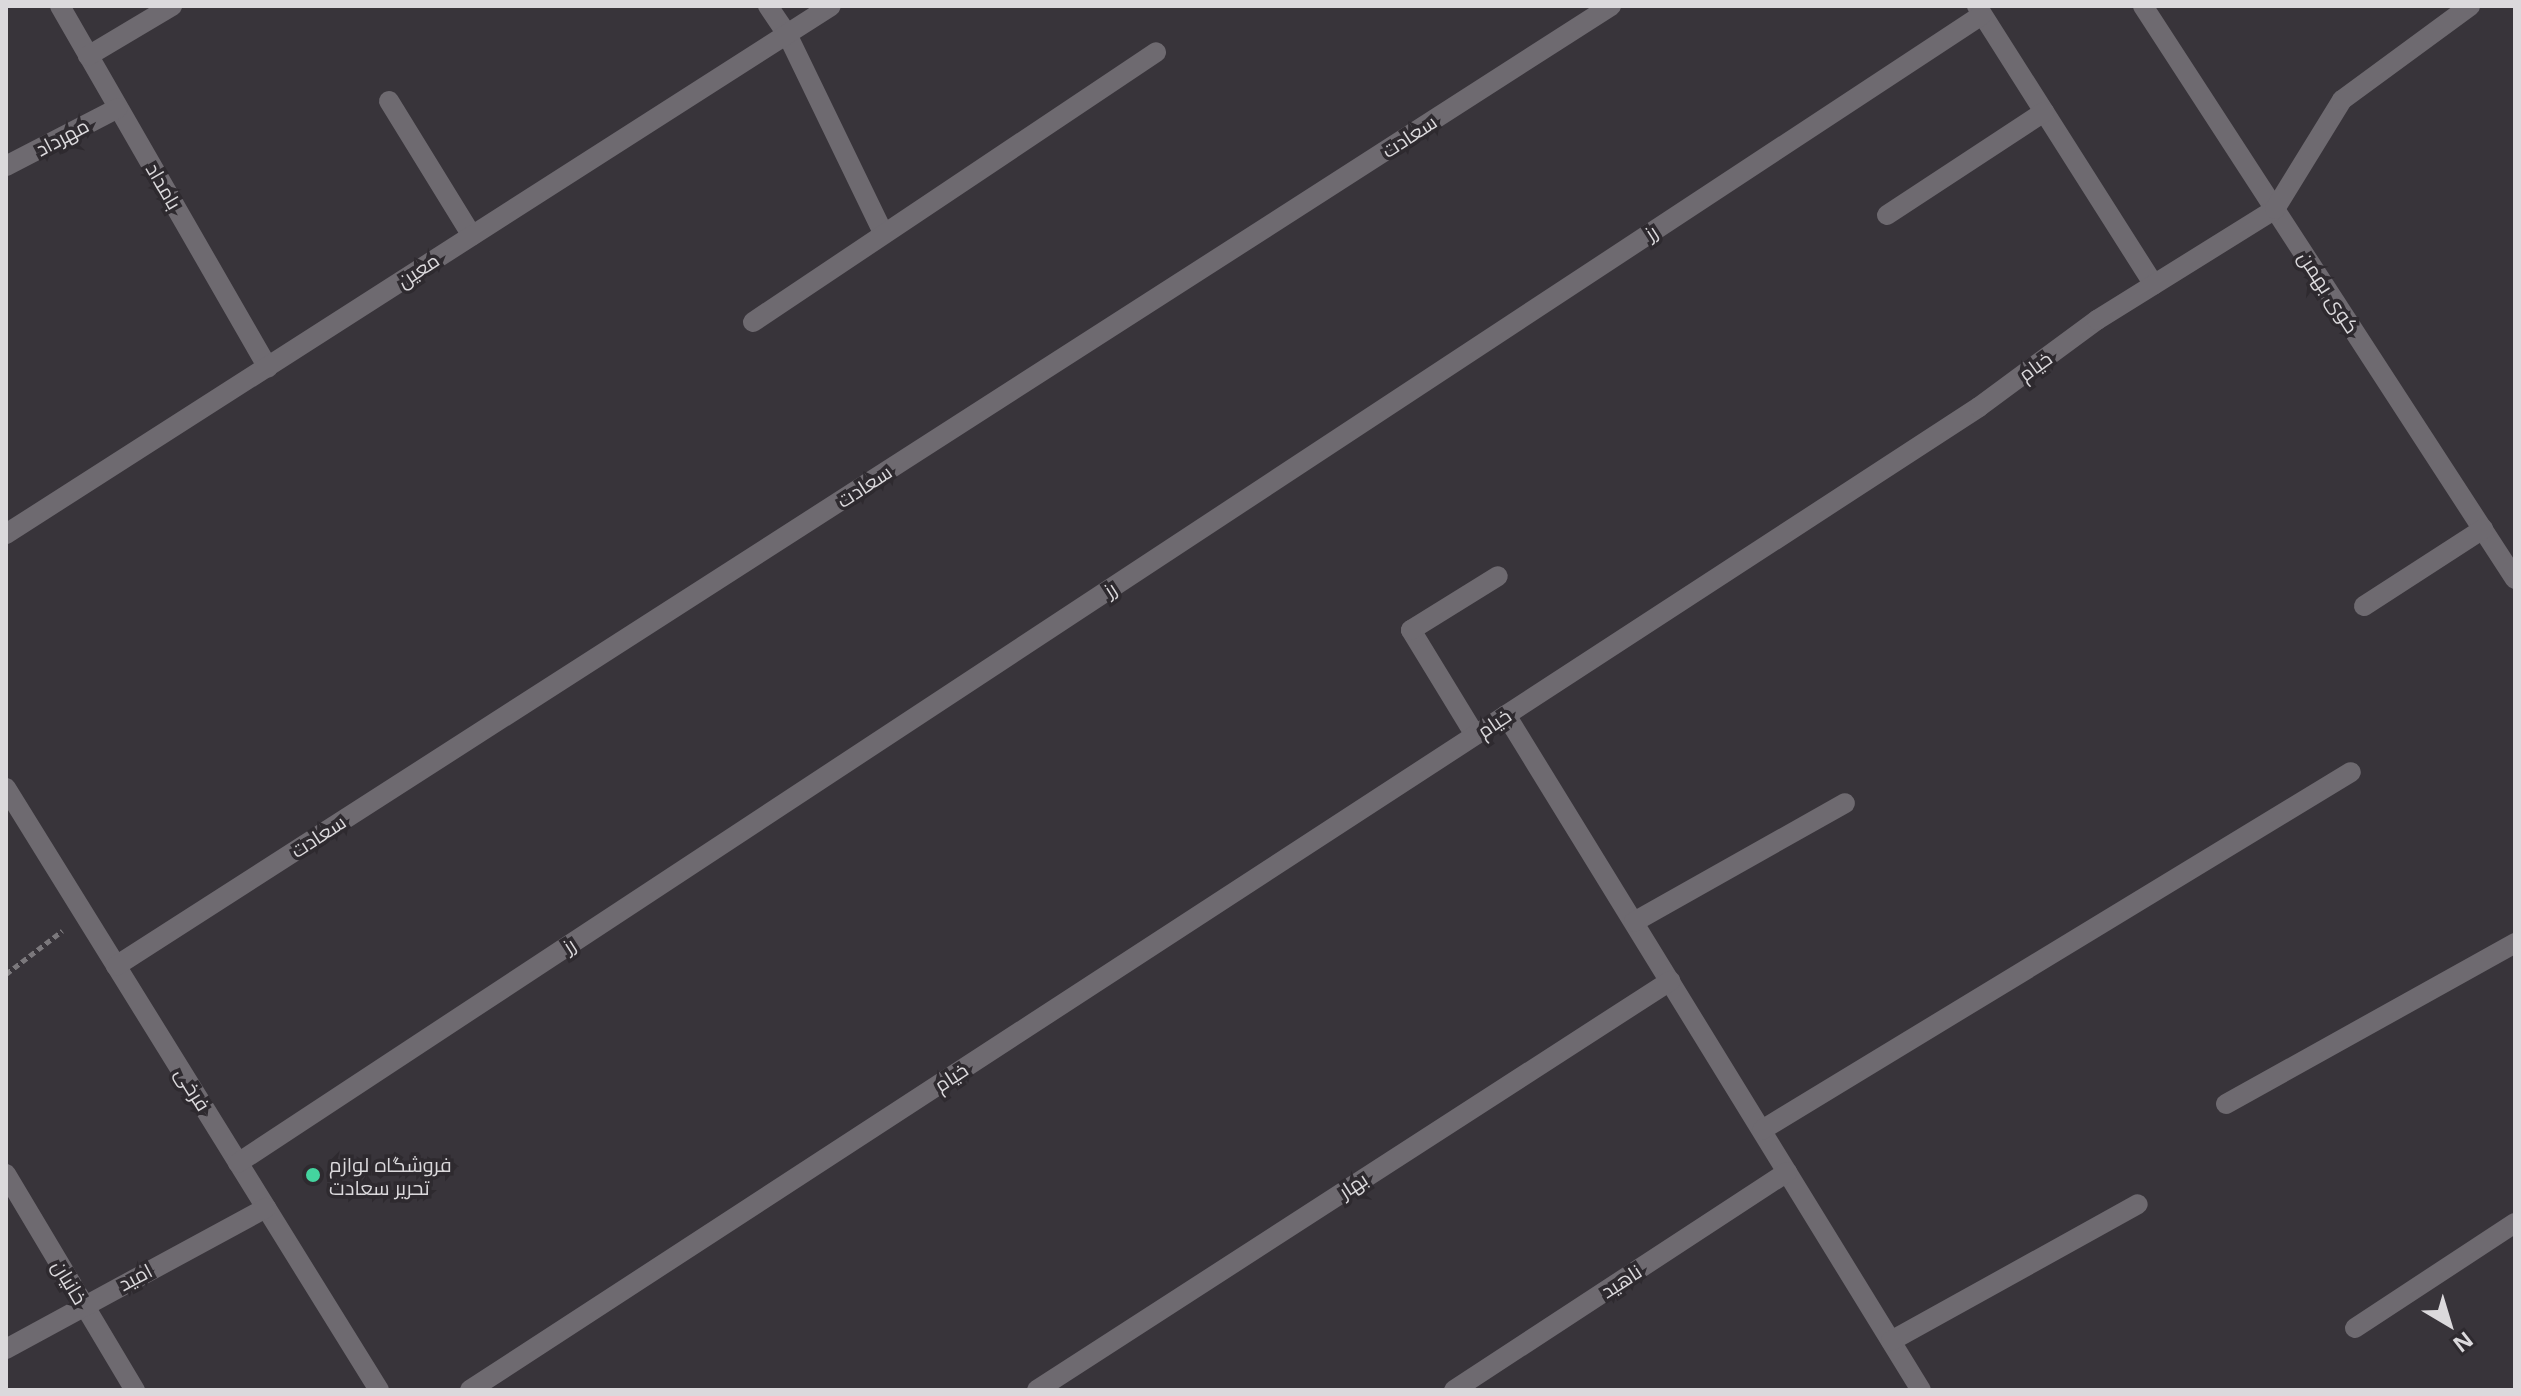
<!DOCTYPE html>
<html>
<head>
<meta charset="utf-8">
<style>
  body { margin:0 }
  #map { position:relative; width:2521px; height:1396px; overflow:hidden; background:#38343a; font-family:"Noto Sans",Cairo,sans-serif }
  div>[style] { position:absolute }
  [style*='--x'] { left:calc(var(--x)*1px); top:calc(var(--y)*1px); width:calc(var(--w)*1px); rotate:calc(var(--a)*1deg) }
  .path>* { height:5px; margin-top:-2.5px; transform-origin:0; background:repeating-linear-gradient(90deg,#7b787c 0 6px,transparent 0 10px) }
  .minor>* { height:20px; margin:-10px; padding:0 10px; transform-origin:10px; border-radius:10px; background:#6e6a70 }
  .dots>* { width:22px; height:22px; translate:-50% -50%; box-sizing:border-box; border:4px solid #2e2a2f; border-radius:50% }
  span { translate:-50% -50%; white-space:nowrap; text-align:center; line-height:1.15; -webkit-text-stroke:7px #2e2a2f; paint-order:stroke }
  .street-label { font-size:20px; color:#dbd9dc }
  .poi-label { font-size:20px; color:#dbd9dc }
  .left { translate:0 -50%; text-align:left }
  .frame { position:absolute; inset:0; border:8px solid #dbd9dc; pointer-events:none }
  .north { position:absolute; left:2409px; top:1284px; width:80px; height:80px; -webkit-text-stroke:6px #2e2a2f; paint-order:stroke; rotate:142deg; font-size:22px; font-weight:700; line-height:32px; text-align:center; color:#dbd9dc }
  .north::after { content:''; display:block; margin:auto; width:28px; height:36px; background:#dbd9dc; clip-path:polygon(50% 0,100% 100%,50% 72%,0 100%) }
</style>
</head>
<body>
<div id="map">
  <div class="path">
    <div style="--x:6;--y:974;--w:71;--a:-37.5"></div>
  </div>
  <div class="minor">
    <div style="--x:60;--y:6;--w:417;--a:60.1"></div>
    <div style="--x:768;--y:6;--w:34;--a:56"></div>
    <div style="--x:787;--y:34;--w:221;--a:64.2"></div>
    <div style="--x:1977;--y:6;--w:330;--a:57.6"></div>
    <div style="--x:2143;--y:6;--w:683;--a:57.01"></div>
    <div style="--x:88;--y:56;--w:98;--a:-30.8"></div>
    <div style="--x:389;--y:101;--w:158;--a:58.4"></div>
    <div style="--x:6;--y:166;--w:126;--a:-27.4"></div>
    <div style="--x:1887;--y:215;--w:188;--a:-33.3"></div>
    <div style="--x:753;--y:322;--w:485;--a:-33.8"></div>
    <div style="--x:6;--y:534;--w:979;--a:-32.62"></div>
    <div style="--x:2364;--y:606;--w:142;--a:-32.9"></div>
    <div style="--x:1506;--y:715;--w:792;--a:58.42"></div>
    <div style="--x:1475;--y:735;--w:123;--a:-121.4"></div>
    <div style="--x:1411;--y:630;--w:102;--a:-31.8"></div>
    <div style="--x:6;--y:788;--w:708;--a:58.22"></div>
    <div style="--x:1634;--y:922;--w:242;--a:-29.4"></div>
    <div style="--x:116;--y:966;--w:1777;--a:-32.71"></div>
    <div style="--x:2226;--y:1104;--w:331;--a:-29.1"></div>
    <div style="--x:1762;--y:1130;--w:689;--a:-31.29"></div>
    <div style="--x:238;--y:1163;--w:2088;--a:-33.36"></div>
    <div style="--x:6;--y:1174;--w:252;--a:59.2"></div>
    <div style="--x:2355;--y:1328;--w:191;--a:-33.3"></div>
    <div style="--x:1891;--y:1341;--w:282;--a:-29"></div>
    <div style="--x:6;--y:1349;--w:296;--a:-28.5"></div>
    <div style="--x:470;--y:1390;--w:1801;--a:-33.08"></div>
    <div style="--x:1979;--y:407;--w:147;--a:-36.4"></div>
    <div style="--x:2097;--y:320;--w:210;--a:-31.9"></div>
    <div style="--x:2275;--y:209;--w:128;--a:-58.4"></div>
    <div style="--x:2342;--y:100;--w:159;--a:-36.3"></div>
    <div style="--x:1037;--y:1390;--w:754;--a:-32.87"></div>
    <div style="--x:1454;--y:1390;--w:398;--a:-33.2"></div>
  </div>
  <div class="dots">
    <div style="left:313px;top:1175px;background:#44d49f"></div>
  </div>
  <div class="street-label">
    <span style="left:1409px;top:136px;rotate:-33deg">سعادت</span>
    <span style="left:62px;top:137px;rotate:-28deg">مهرداد</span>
    <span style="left:164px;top:186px;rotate:60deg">بامداد</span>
    <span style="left:1651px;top:232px;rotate:-33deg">رز</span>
    <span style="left:418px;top:270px;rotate:-33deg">معین</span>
    <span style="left:2329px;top:292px;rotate:57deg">کوی بهمن</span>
    <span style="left:2035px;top:366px;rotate:-36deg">خیام</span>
    <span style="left:864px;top:486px;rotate:-33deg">سعادت</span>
    <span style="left:1110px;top:589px;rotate:-33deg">رز</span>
    <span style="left:1494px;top:723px;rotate:-34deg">خیام</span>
    <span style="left:318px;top:836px;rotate:-33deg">سعادت</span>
    <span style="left:569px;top:945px;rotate:-33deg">رز</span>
    <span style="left:951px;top:1077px;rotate:-33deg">خیام</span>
    <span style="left:193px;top:1089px;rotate:58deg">فرخی</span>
    <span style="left:1353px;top:1185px;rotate:-33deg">بهار</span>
    <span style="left:135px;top:1277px;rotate:-28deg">امید</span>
    <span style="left:1621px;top:1281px;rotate:-33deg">ناهید</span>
    <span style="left:70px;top:1282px;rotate:59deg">خانیان</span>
  </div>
  <div class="poi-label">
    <span class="left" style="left:329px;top:1176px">فروشگاه لوازم<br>تحریر سعادت</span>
  </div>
  <div class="frame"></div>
  <div class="north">N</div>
</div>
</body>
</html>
